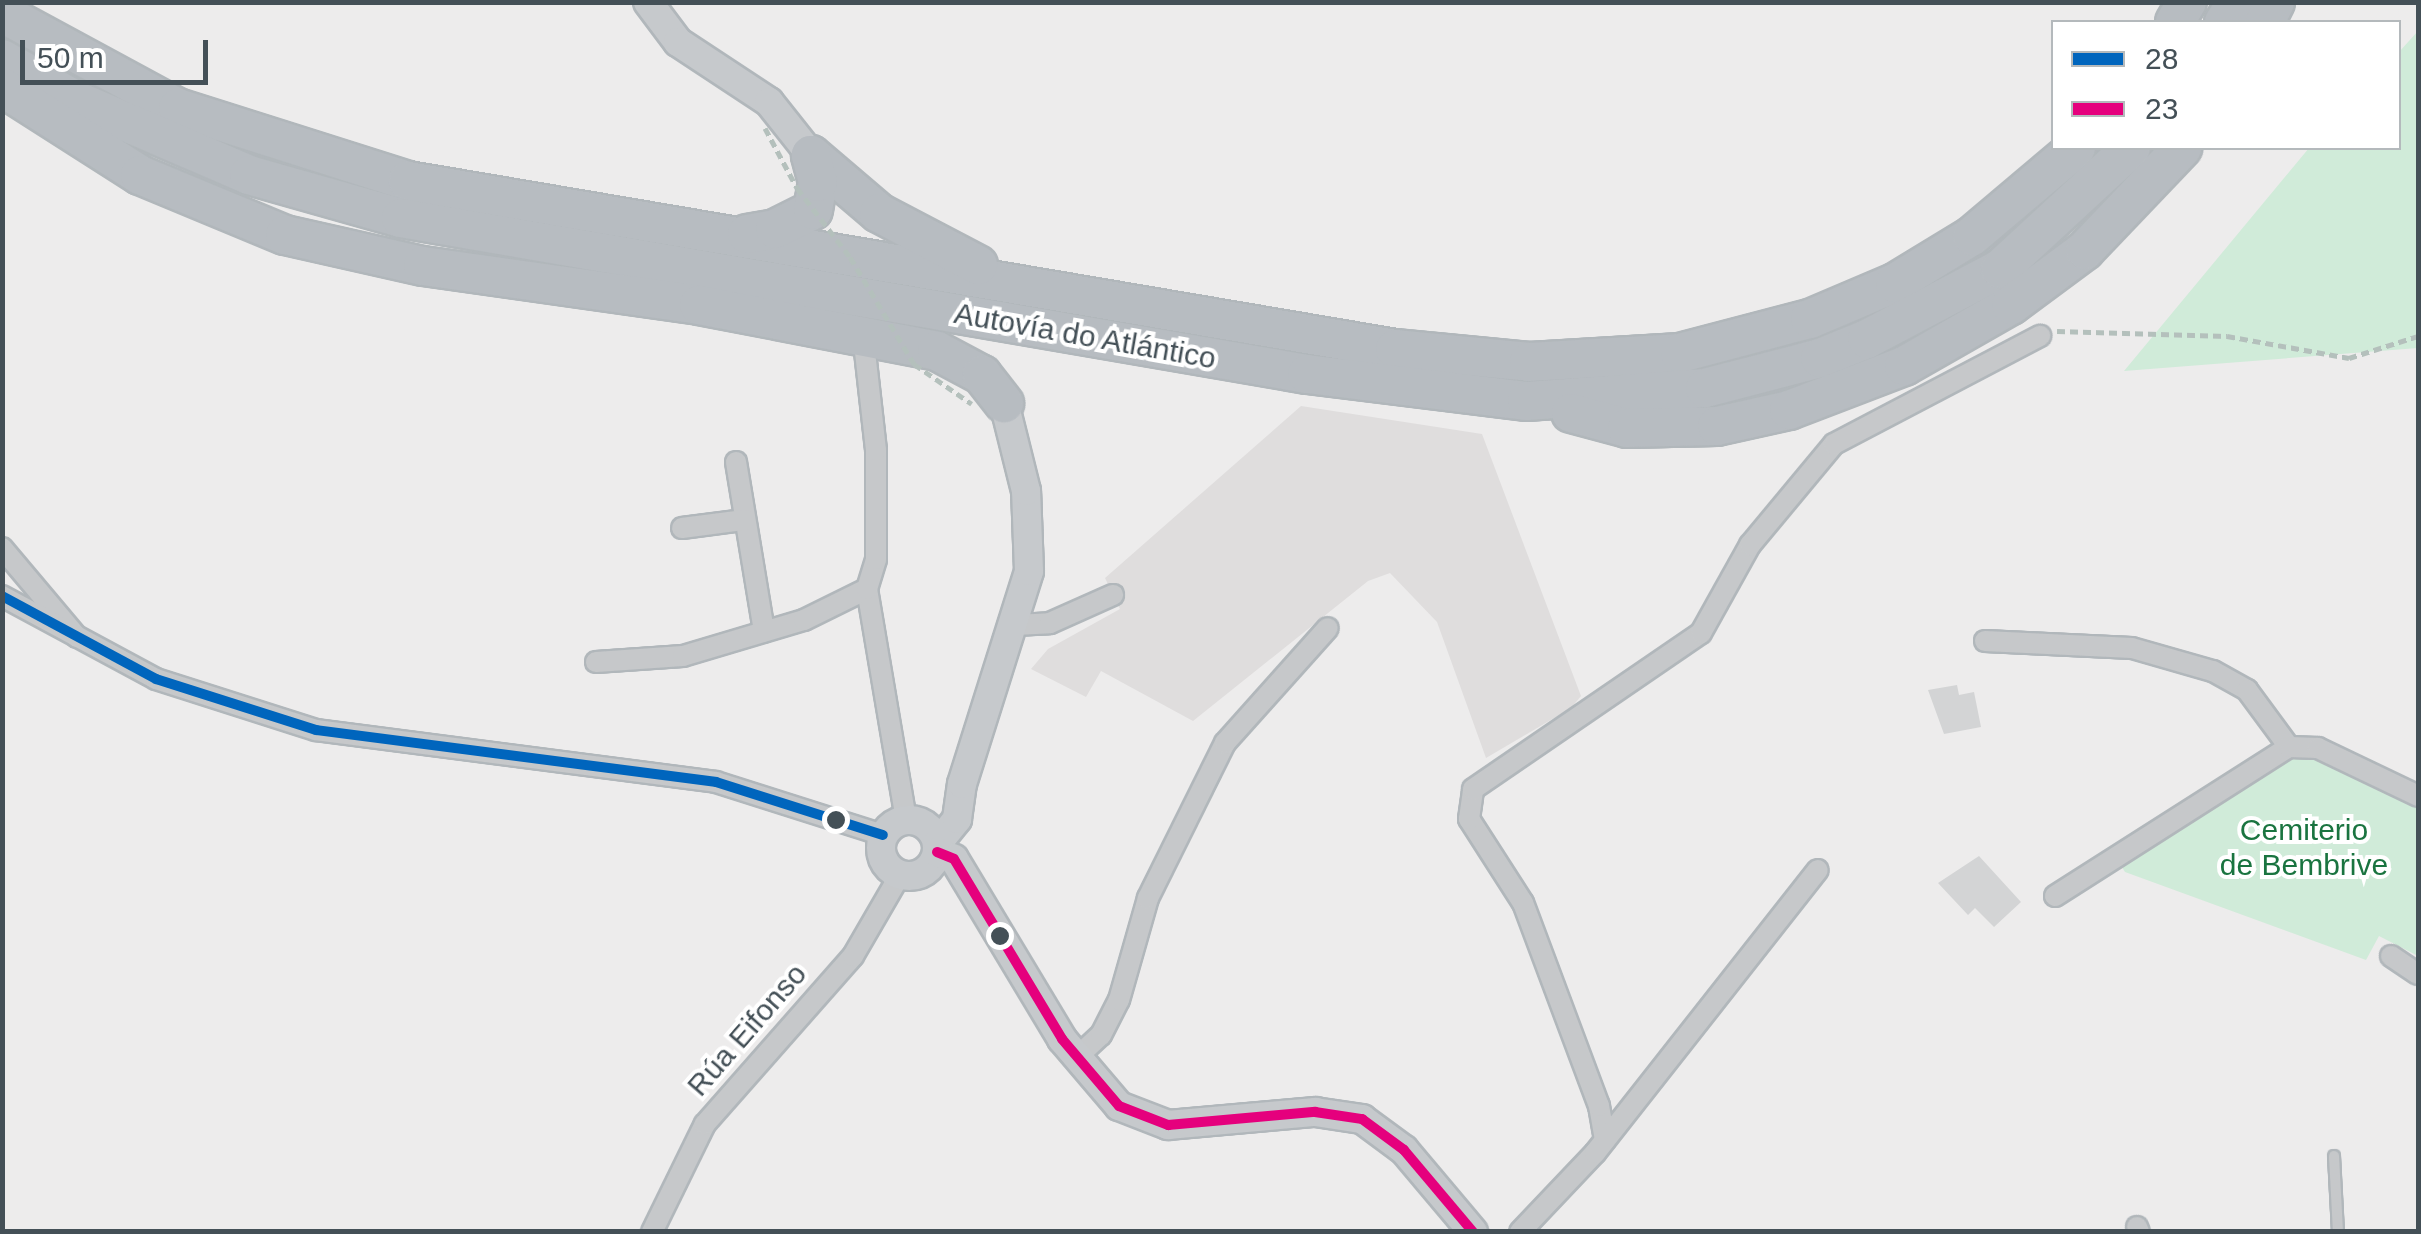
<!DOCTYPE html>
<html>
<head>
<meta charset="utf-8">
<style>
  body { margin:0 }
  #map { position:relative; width:2421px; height:1234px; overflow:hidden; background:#edecec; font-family:Helvetica,sans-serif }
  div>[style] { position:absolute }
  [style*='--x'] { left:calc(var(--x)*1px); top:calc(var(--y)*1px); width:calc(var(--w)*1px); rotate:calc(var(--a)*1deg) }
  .education>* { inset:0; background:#dfdddd }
  .green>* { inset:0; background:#d0ebd9 }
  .building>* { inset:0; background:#d3d4d5 }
  .path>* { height:5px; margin-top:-2.5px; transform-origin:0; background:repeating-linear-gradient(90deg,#b4c0bc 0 8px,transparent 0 13px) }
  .roads { filter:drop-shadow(2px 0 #b1b7bb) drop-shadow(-2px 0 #b1b7bb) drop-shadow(0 2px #b1b7bb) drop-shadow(0 -2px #b1b7bb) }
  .lane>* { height:10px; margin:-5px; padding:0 5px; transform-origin:5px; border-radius:5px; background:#c6c8ca }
  .street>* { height:20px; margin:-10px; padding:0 10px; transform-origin:10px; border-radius:10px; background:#c6c8ca }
  .secondary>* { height:28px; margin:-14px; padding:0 14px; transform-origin:14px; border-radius:14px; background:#c6c9cc }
  .secondary>.ring { margin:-14px; padding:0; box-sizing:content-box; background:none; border:28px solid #c6c9cc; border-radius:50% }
  .highway>* { height:38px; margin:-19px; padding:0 19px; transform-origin:19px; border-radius:19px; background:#b7bcc1 }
  .path-bridge>* { height:5px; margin-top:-2.5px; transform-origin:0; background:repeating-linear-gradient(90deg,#b4c0bc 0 8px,transparent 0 13px) }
  .bus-1>* { height:10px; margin:-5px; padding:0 5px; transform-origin:5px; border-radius:5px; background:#0065bd }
  .bus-2>* { height:10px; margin:-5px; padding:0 5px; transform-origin:5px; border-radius:5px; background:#e5007d }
  .dots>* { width:28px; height:28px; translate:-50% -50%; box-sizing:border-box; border:5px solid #fff; border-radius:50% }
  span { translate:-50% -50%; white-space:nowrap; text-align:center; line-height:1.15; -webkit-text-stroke:8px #fff; paint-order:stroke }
  .street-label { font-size:30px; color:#445057 }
  .park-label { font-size:30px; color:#1a7440 }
  .frame { position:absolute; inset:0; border:5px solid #445057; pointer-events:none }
  .legend { position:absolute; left:2051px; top:20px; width:350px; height:130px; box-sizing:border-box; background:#fff; border:2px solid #b4b9bc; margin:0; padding:12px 18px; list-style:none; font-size:30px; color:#445057 }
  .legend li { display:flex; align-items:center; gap:20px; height:50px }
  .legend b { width:50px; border:2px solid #b4b9bc }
  .scale { position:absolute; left:20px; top:40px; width:188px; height:45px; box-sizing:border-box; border:5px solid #445057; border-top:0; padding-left:12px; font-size:30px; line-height:35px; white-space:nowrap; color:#445057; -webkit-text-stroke:8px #fff; paint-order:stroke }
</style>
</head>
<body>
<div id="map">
  <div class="education">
    <div style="clip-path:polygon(1301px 406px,1482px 434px,1581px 696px,1571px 708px,1486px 758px,1437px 622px,1390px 573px,1368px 581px,1193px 721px,1101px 671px,1086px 697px,1031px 669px,1048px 649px,1120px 609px,1105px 578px)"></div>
  </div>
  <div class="green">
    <div style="clip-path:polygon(2418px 31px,2418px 348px,2124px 371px,2309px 148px,2398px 148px,2399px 52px)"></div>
    <div style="clip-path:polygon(2317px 758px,2418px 807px,2418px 956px,2379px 936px,2366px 960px,2125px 872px,2120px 864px,2285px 759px)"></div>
  </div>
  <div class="building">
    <div style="clip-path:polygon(1957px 685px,1959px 695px,1974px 692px,1981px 727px,1944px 734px,1928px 690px)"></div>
    <div style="clip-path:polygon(1979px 856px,2021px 902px,1994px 927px,1975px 908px,1968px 915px,1938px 883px)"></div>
  </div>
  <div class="path">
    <div style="--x:2057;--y:331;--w:170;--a:1.7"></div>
    <div style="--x:2227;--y:336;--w:124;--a:10.2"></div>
    <div style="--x:2349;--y:358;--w:72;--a:-17.7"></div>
  </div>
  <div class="roads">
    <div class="lane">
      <div style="--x:2334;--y:1156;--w:76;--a:87"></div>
    </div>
    <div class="street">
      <div style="--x:736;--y:462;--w:172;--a:80.6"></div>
      <div style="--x:682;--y:528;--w:63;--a:-7.4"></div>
      <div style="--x:2;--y:548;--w:116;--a:49.9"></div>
      <div style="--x:867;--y:589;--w:233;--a:80.4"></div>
      <div style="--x:2;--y:596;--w:175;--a:28.3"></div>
      <div style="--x:156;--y:679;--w:168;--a:17.7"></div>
      <div style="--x:316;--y:730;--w:403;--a:7.4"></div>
      <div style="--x:716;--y:782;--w:175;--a:17.6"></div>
      <div style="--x:1015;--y:625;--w:35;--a:-3"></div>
      <div style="--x:1050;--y:623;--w:69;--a:-24"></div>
      <div style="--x:1985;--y:641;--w:147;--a:2.7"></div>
      <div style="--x:2132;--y:648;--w:84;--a:15.9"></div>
      <div style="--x:2213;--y:671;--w:39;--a:29"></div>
      <div style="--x:2247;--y:690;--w:71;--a:53.6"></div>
      <div style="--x:596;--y:662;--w:87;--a:-3.9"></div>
      <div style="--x:683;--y:656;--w:126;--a:-16.6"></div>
      <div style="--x:804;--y:620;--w:70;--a:-26.2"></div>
      <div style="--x:867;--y:589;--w:31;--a:-73"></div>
      <div style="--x:876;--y:559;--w:109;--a:-90"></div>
      <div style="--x:876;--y:450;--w:117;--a:-96.4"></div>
      <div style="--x:2055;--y:896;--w:277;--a:-32.5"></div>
      <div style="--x:2289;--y:747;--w:29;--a:2"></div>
      <div style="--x:2318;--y:748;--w:111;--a:25.6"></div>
      <div style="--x:2391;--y:956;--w:32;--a:34"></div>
      <div style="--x:1076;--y:1058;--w:34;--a:-43"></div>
      <div style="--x:1101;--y:1035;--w:39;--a:-63"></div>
      <div style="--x:1119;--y:1000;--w:106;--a:-74.1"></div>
      <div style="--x:1148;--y:898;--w:173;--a:-63.6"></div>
      <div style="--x:1225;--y:743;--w:154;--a:-48.2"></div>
      <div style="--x:1605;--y:1140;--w:35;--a:-100"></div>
      <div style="--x:1599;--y:1106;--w:217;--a:-110.5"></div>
      <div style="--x:1523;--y:903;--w:100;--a:-122.7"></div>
      <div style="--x:1469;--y:819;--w:30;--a:-82"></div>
      <div style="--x:1473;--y:789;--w:276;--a:-34.4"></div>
      <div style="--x:1701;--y:633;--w:101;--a:-60.9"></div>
      <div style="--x:1750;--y:545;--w:131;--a:-50.3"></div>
      <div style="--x:1834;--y:444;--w:233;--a:-27.7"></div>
      <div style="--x:2137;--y:1227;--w:5;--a:68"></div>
      <div style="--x:652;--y:1232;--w:120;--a:-63.9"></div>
      <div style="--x:705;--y:1124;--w:224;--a:-48.6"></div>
      <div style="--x:853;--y:956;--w:94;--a:-59.9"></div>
      <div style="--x:1520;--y:1232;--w:109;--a:-46.5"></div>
      <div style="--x:1595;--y:1153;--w:360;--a:-51.8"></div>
    </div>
    <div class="secondary">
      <div style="--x:648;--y:2;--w:50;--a:53.1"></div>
      <div style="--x:678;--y:42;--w:109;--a:33.4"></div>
      <div style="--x:769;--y:102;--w:68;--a:51.6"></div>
      <div class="ring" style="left:881px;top:820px;width:28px;height:28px"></div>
      <div style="--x:937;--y:844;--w:32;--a:-51"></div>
      <div style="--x:957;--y:819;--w:35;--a:-82"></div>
      <div style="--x:962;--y:784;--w:223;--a:-72.5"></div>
      <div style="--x:1029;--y:571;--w:80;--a:-92.1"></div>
      <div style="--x:1026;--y:491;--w:91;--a:-104"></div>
      <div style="--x:937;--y:852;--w:18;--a:22"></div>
      <div style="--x:954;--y:859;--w:210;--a:59"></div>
      <div style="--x:1062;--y:1039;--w:88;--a:49.6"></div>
      <div style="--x:1119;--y:1106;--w:53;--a:21.2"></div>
      <div style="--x:1168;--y:1125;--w:148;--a:-5.1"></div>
      <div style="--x:1315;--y:1112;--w:48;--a:8.5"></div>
      <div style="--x:1362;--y:1119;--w:52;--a:36.4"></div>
      <div style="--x:1404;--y:1150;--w:107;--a:49.9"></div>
    </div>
    <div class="highway">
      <div style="--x:2;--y:13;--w:200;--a:28.4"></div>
      <div style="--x:178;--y:108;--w:241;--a:17.6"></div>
      <div style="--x:408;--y:181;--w:1001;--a:9.66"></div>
      <div style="--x:1395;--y:349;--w:135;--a:5.5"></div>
      <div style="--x:1529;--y:362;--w:151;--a:-3.4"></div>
      <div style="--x:1680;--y:353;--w:134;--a:-14.7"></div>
      <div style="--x:1810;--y:319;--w:92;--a:-23"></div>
      <div style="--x:1895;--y:283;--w:90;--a:-31.4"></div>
      <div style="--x:1972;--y:236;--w:136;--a:-40.2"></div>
      <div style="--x:2175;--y:22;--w:23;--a:-59"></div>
      <div style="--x:2224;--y:22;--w:24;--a:-57"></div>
      <div style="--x:2265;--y:22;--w:22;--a:-63"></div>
      <div style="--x:2;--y:59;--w:84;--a:29.3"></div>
      <div style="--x:75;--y:100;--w:189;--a:23.3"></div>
      <div style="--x:249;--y:175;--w:158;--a:15.8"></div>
      <div style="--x:401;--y:218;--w:919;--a:9.77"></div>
      <div style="--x:1307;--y:374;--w:222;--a:7"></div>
      <div style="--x:1527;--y:401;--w:178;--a:-4.2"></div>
      <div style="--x:1705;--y:388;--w:119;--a:-14.6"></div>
      <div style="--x:1820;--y:358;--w:51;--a:-22"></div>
      <div style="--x:1867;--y:339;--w:150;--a:-27.8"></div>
      <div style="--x:2000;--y:269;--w:178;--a:-42.7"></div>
      <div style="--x:2;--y:87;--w:164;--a:32.5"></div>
      <div style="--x:140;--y:175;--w:157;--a:22.5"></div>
      <div style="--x:285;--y:235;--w:141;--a:12.7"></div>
      <div style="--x:423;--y:266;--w:279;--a:8"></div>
      <div style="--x:699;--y:305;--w:242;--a:10.9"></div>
      <div style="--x:937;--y:351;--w:51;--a:28.1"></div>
      <div style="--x:982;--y:375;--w:36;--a:52"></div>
      <div style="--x:811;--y:155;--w:89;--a:40.5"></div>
      <div style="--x:879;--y:213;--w:112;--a:27.7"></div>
      <div style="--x:747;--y:234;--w:28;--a:-10"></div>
      <div style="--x:775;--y:229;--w:42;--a:-26.6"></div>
      <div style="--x:813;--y:210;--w:28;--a:-80"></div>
      <div style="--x:818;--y:182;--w:28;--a:-105"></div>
      <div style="--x:1571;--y:413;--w:58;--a:15"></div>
      <div style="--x:1627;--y:428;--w:90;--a:-1.3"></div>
      <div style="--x:1717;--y:426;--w:74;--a:-12.5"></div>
      <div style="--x:1789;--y:410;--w:123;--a:-20.9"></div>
      <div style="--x:1904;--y:366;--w:123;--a:-29.7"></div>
      <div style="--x:2011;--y:305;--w:92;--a:-36.6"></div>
      <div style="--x:2085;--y:250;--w:141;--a:-46.4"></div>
    </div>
  </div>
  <div class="path-bridge">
    <div style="--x:765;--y:128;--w:68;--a:61.9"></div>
    <div style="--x:797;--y:188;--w:87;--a:52.5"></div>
    <div style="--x:850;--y:257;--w:125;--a:59.1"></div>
    <div style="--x:914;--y:364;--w:70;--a:34.6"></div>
  </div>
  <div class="bus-1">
    <div style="--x:2;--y:596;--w:175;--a:28.3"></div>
    <div style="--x:156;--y:679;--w:168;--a:17.7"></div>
    <div style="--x:316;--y:730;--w:403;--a:7.4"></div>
    <div style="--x:716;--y:782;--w:175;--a:17.6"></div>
  </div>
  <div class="bus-2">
    <div style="--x:937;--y:852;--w:18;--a:22"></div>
    <div style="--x:954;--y:859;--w:210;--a:59"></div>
    <div style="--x:1062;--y:1039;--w:88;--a:49.6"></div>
    <div style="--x:1119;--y:1106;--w:53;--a:21.2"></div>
    <div style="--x:1168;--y:1125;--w:148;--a:-5.1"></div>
    <div style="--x:1315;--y:1112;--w:48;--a:8.5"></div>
    <div style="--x:1362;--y:1119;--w:52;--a:36.4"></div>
    <div style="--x:1404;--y:1150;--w:107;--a:49.9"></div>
  </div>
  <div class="dots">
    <div style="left:836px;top:820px;background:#445057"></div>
    <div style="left:1000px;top:936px;background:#445057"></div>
  </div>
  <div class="street-label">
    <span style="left:1085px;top:336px;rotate:10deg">Autovía do Atlántico</span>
    <span style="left:747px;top:1030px;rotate:-49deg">Rúa Eifonso</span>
  </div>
  <div class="park-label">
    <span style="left:2304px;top:847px">Cemiterio<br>de Bembrive</span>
  </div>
  <div class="frame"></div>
  <ul class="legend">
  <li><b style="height:12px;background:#0065bd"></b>28</li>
  <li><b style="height:12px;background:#e5007d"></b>23</li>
  </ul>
  <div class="scale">50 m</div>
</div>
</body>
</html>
